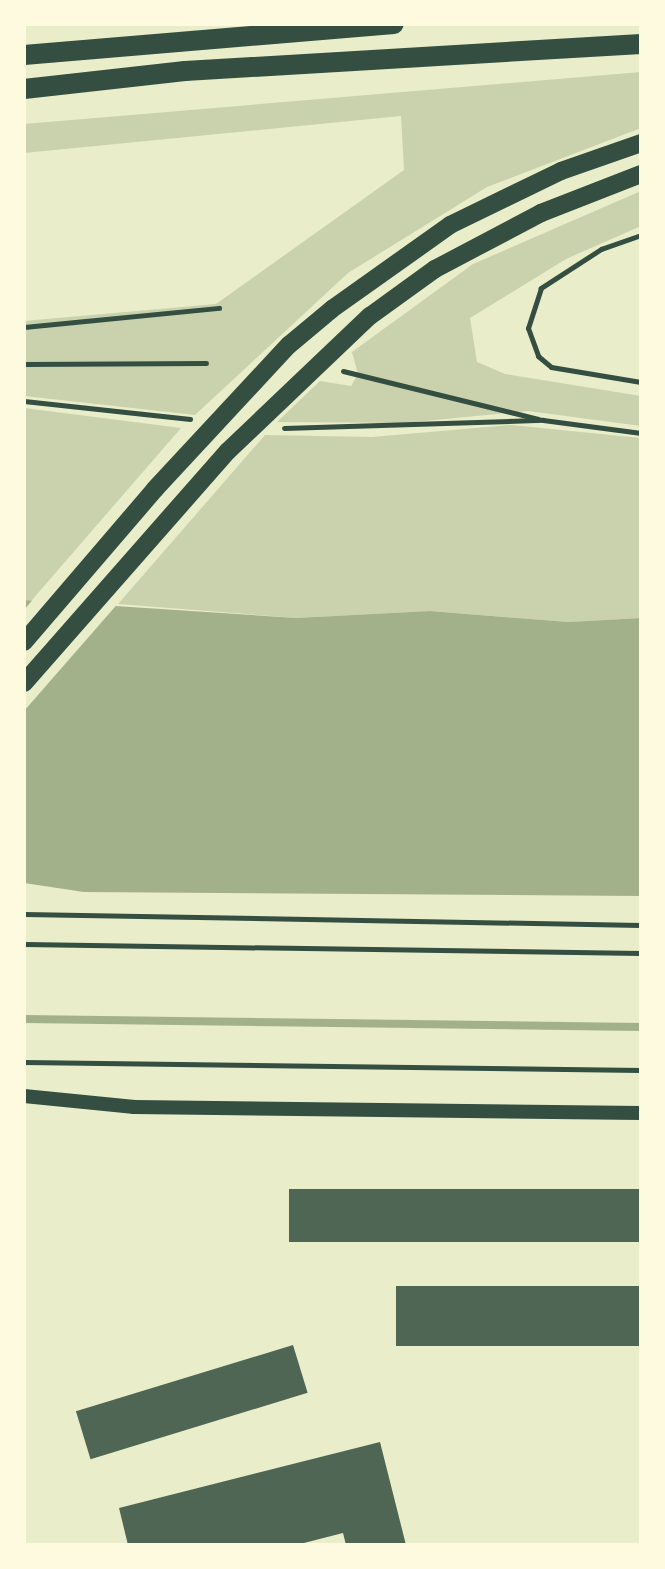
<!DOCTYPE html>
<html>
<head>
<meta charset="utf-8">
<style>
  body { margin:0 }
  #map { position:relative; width:665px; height:1569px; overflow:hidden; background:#e9edc9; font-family:Merriweather,serif }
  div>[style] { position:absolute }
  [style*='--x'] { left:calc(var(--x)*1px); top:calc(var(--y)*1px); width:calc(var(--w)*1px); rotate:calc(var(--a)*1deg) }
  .green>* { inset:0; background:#cad2ad }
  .water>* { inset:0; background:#a3b18a }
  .pier>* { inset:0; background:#e9edc9 }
  .stream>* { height:8px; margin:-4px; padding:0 4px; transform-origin:4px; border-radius:4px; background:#a3b18a }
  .building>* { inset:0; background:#4f6655; transform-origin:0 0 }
  .path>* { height:5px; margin:-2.5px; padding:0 2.5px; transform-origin:2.5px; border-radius:2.5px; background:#344e41 }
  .service>* { height:5px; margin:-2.5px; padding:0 2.5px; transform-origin:2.5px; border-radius:2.5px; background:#344e41 }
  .tertiary>* { height:14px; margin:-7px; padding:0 7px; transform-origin:7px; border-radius:7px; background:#344e41 }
  .trunk>* { height:18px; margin:-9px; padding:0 9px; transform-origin:9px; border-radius:9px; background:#344e41 }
  .motorway>* { height:20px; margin:-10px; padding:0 10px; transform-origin:10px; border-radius:10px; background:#344e41 }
  span { translate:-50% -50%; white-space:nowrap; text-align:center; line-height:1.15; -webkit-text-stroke:8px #fefae0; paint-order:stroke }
  .frame { position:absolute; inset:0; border:26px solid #fefae0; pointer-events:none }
</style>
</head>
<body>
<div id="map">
  <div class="green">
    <div style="clip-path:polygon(641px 72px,641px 128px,487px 187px,348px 273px,195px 415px,24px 396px,24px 321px,216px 304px,404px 170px,401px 116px,24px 153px,24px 124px)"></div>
    <div style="clip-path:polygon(641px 191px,641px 226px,566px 259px,470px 318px,477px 362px,505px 374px,641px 396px,641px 426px,528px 411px,404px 423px,277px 422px,320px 381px,351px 386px,358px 374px,352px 352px,473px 264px)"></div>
    <div style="clip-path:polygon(24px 408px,181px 428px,32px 600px,24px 600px)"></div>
    <div style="clip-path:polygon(511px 425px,641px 438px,641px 618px,568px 622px,430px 611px,296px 618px,118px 604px,265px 435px,372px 437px)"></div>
  </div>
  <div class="water">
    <div style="clip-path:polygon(24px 600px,296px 618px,430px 611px,568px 622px,641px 618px,641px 896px,84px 892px,24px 883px)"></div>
  </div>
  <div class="pier">
    <div style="clip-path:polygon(36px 596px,121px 600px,24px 711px,24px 610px)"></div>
  </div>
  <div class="stream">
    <div style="--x:24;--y:1019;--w:617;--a:0.74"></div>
  </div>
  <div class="building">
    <div style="left:641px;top:1189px;width:53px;height:352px;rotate:90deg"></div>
    <div style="left:641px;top:1286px;width:60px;height:245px;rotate:90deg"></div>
    <div style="left:293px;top:1345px;width:50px;height:227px;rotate:73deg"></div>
    <div style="clip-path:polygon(380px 1442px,406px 1545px,346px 1545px,343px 1533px,296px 1545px,128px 1545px,119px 1508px)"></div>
  </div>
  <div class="path">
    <div style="--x:24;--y:327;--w:196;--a:-5.6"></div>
    <div style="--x:24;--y:364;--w:182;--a:-0.3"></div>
    <div style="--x:343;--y:371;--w:201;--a:13.8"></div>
    <div style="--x:24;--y:401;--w:167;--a:6.2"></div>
    <div style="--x:284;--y:428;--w:259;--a:-1.8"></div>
    <div style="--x:543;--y:420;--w:99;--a:7.6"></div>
    <div style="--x:24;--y:914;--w:617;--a:1.02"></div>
    <div style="--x:24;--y:944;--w:617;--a:0.84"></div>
    <div style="--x:24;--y:1062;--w:617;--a:0.74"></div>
  </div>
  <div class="service">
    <div style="--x:641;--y:235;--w:42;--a:160.7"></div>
    <div style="--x:601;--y:249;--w:72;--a:147"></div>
    <div style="--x:541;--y:288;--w:42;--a:108"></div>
    <div style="--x:528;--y:328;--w:30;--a:70"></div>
    <div style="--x:538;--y:356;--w:17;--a:40"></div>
    <div style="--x:551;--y:367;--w:91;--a:9.5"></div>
  </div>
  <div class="tertiary">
    <div style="--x:24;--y:1096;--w:111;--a:5.7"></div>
    <div style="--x:134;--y:1107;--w:507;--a:0.68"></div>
  </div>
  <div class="trunk">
    <div style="--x:24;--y:642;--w:201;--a:-49.4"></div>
    <div style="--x:155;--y:489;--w:197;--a:-47.1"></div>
    <div style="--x:289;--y:345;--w:56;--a:-39.9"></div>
    <div style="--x:332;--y:309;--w:145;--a:-35.4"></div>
    <div style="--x:450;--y:225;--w:123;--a:-25.9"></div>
    <div style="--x:561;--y:171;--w:85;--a:-19.3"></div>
    <div style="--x:24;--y:683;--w:309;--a:-48.7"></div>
    <div style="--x:228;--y:451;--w:196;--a:-43.6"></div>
    <div style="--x:370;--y:316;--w:80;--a:-35.9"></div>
    <div style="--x:435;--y:269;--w:120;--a:-27.8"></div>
    <div style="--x:541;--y:213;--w:107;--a:-21.3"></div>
  </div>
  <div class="motorway">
    <div style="--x:24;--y:55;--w:371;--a:-4.8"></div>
    <div style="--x:24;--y:89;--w:162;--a:-6.4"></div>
    <div style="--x:185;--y:71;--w:457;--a:-3.4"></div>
  </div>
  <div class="frame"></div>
</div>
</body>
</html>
